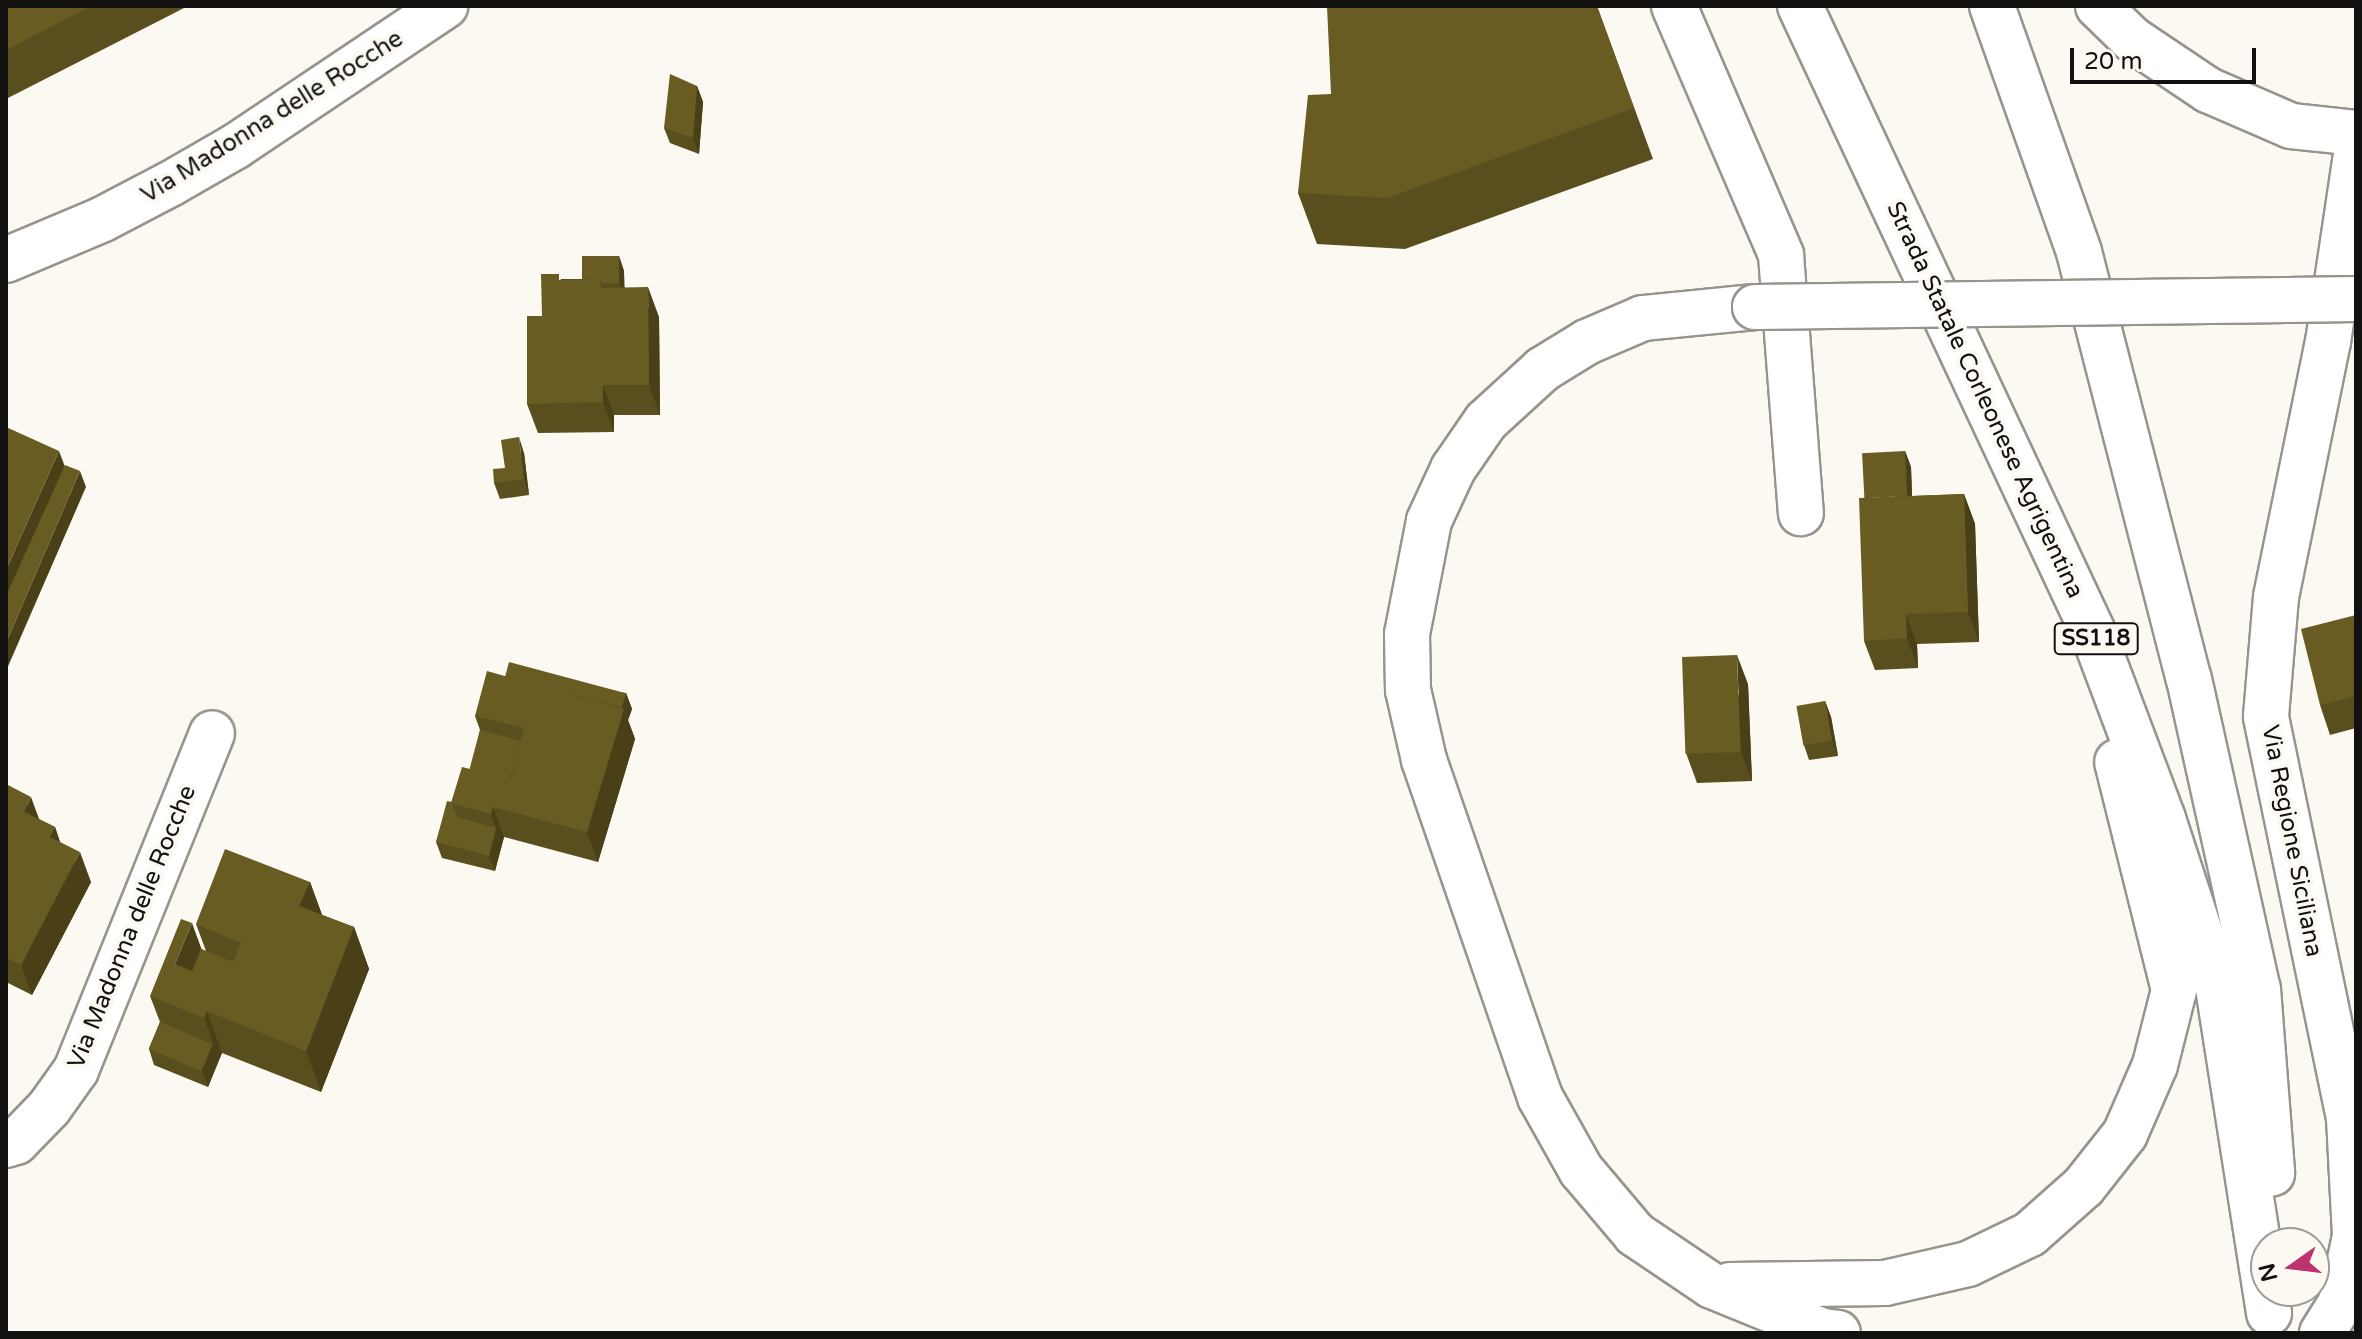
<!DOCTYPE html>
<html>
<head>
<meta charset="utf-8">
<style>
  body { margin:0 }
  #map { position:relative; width:2362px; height:1339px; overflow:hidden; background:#fbf9f1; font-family:"Varela Round",sans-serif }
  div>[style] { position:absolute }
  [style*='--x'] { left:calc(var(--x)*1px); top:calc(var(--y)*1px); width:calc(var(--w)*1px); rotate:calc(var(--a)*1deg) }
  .roads { filter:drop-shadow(2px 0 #96948d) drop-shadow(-2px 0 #96948d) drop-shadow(0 2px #96948d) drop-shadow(0 -2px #96948d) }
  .minor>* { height:44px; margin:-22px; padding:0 22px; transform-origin:22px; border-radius:22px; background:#fff }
  .primary>* { height:44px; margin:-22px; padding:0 22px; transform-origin:22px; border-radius:22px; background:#fff }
  .bridges { filter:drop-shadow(2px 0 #96948d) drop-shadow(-2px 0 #96948d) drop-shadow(0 2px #96948d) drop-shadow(0 -2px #96948d) }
  .primary-bridge>* { height:44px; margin:-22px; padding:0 22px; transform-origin:22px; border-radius:22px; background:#fff }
  .wall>* { inset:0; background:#594f1e }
  .shaded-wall>* { inset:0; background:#494018 }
  .building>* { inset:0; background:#685c23; transform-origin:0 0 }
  span { translate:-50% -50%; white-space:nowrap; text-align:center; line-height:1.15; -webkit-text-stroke:8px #fbf9f1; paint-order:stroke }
  .shield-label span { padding:2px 6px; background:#fbf9f1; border:2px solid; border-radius:6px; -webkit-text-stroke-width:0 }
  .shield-label { font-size:22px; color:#12110f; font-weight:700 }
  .street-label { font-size:24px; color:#12110f }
  .frame { position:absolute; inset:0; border:8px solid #12110f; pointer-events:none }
  .north { position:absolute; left:2250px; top:1227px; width:80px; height:80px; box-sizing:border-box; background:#fbf9f1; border:2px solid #9e9c97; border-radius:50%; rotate:256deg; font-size:22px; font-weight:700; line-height:32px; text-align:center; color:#12110f }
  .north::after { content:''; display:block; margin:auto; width:28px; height:36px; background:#bd336e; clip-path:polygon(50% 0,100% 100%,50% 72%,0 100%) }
  .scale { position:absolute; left:2070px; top:48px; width:186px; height:36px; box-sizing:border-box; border:4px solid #12110f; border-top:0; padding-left:10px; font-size:24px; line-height:28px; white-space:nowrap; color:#12110f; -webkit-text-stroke:6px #fbf9f1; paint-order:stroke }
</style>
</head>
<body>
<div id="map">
  <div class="roads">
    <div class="minor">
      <div style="--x:1674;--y:6;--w:271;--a:66.7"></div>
      <div style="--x:1781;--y:255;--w:259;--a:85.6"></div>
      <div style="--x:6;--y:260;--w:105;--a:-22.9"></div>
      <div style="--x:103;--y:219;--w:76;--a:-27.6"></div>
      <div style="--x:170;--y:184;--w:76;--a:-29.9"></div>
      <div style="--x:236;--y:146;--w:252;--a:-33.8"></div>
      <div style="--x:6;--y:1145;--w:10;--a:-17"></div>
      <div style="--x:16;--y:1142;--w:47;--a:-45.9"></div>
      <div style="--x:49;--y:1108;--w:47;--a:-54.6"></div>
      <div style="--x:76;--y:1070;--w:363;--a:-68"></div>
      <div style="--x:2322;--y:1333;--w:36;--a:-58"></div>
      <div style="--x:2341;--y:1302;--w:67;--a:-78"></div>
      <div style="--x:2355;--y:1236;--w:118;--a:-92.9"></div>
      <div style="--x:2349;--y:1118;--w:410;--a:-101.7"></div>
      <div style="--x:2266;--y:716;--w:119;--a:-85.2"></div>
      <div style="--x:2276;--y:597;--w:260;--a:-78.5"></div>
      <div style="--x:2328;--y:342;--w:190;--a:-81.5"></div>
    </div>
    <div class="primary">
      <div style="--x:1800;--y:6;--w:689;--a:64.92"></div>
      <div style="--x:2092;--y:630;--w:202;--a:69.4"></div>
      <div style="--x:2163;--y:819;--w:177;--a:71.9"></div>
      <div style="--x:2218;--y:987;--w:330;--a:81.1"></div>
      <div style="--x:1992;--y:6;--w:261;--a:70.5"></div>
      <div style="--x:2079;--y:252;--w:441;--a:75.6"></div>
      <div style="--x:2189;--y:679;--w:318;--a:77.5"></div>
      <div style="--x:2258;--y:989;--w:185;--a:85.6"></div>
      <div style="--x:2098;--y:6;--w:47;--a:44.1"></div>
      <div style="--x:2132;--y:39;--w:92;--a:33.9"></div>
      <div style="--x:2208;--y:90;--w:90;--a:23.4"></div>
      <div style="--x:2291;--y:126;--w:65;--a:6.1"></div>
      <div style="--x:1755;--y:307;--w:113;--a:174.4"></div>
      <div style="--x:1643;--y:318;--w:61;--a:156.8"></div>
      <div style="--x:1587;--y:342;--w:52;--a:148.5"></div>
      <div style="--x:1543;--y:369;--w:77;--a:137.6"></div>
      <div style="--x:1486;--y:421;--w:58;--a:124.5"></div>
      <div style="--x:1453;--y:469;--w:57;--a:114.8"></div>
      <div style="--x:1429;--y:521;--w:115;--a:101"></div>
      <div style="--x:1407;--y:634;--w:56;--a:89"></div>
      <div style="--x:1408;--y:690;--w:72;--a:77.1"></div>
      <div style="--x:1424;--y:760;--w:356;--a:71"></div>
      <div style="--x:1540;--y:1097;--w:84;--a:60.7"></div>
      <div style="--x:1581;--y:1170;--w:84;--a:49.8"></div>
      <div style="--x:1635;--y:1234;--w:93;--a:34"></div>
      <div style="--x:1712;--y:1286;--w:119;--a:22.2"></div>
      <div style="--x:1822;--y:1331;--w:16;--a:7"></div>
      <div style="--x:1730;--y:1285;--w:155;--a:-0.7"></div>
      <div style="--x:1885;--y:1283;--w:85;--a:-12.9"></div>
      <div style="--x:1968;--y:1264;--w:69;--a:-25.8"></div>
      <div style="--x:2030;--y:1234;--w:72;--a:-41.6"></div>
      <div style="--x:2084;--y:1186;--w:66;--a:-51.7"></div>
      <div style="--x:2125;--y:1134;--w:75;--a:-66.5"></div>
      <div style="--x:2155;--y:1065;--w:77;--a:-75.8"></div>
      <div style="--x:2174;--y:990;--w:235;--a:-104"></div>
    </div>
  </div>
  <div class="bridges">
    <div class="primary-bridge">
      <div style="--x:1755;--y:307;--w:601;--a:-0.76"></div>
    </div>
  </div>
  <div class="wall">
    <div style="clip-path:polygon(6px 6px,188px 6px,6px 99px)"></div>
    <div style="clip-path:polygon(1597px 6px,1653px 159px,1405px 249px,1317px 244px,1298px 193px,1331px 94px)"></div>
    <div style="clip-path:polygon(697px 86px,703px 102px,699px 154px,670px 143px,664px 128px)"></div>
    <div style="clip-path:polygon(619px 256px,624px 271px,624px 287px,659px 317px,660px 415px,614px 415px,614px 432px,538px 433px,527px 404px,542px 316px,561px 279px,582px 279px)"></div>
    <div style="clip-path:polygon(1905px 451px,1911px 467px,1912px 496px,1964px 494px,1975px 524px,1979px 642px,1917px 644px,1918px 668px,1875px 670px,1864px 641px)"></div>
    <div style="clip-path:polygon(524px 453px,529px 495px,500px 499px,494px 483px,505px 468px)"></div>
    <div style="clip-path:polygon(2356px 615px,2356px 728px,2330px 735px,2320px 705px)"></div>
    <div style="clip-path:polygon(505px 676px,626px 693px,632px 709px,628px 720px,635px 739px,598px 862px,504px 837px,495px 871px,442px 858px,436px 842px,452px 802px,471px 769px,480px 730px,475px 716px)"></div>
    <div style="clip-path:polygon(1748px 684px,1752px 781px,1697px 783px,1686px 753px)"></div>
    <div style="clip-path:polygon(1825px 701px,1831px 717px,1838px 756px,1809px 760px,1804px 745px)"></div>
    <div style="clip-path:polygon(6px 784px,39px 819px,55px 827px,60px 842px,91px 882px,32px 995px,6px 982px)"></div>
    <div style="clip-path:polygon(310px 882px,322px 915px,354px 927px,369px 969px,321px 1092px,222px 1053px,208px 1087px,154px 1065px,149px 1049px,160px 1022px,150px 996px,201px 949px,206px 951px,196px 924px)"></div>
  </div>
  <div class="shaded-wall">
    <div style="clip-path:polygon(697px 86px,703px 102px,699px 154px,693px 138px)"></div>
    <div style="clip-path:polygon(619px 256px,624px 271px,625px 298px,619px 283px)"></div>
    <div style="clip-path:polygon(648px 287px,659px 317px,660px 415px,649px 385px)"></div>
    <div style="clip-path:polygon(603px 385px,614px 415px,614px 432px,603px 402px)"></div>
    <div style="clip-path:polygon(519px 437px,524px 453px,529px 495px,524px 479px)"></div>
    <div style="clip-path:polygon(59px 451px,70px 480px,6px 624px,6px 570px)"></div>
    <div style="clip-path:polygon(1905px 451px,1911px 467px,1913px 526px,1907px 511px)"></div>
    <div style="clip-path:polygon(80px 471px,86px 487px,6px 671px,6px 643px)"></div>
    <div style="clip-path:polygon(1964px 494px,1975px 524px,1979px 642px,1968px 612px)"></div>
    <div style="clip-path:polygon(1906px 614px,1917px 644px,1918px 668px,1907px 638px)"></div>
    <div style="clip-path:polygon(1737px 655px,1748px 684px,1752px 781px,1741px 752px)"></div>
    <div style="clip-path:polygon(626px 693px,632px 709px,628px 720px,635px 739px,598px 862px,587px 832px)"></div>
    <div style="clip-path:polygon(1825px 701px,1831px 717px,1838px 756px,1832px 740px)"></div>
    <div style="clip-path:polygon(31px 797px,42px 827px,24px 812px)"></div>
    <div style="clip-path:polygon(493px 807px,504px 837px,495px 871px,489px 856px,496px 828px,491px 814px)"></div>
    <div style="clip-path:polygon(55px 827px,65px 857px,50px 837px)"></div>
    <div style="clip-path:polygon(80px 852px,91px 882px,32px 995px,21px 965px)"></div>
    <div style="clip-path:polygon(310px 882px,325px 923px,299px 906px)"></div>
    <div style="clip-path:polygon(192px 923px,207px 964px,185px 990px,175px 964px)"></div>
    <div style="clip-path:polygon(354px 927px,369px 969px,321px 1092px,306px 1051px)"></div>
    <div style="clip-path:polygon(207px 1011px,222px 1053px,219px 1060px,204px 1018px)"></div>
    <div style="clip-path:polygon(213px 1044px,219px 1060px,208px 1087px,202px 1071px)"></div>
  </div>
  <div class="building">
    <div style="clip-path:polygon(6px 6px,92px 6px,6px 50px)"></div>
    <div style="clip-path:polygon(1327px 6px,1597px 6px,1634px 108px,1387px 198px,1298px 193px,1308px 95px,1331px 94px)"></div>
    <div style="clip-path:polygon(670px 74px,697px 86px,693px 138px,664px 128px)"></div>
    <div style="clip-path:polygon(582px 256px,619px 256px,619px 283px,602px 283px,600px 279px,582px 279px)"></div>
    <div style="clip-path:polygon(541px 274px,559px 274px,559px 280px,600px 279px,601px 288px,648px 287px,649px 385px,603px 385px,603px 402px,527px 404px,527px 316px,542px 316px)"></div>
    <div style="clip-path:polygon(6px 427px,59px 451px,6px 570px)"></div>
    <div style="clip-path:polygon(519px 437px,524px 479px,494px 483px,493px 469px,505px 468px,501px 440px)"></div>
    <div style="left:1905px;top:451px;width:45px;height:43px;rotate:87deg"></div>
    <div style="clip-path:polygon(65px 465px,80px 471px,6px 643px,6px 596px)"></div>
    <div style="clip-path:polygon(1964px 494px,1968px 612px,1906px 614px,1907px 638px,1864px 641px,1859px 498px)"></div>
    <div style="clip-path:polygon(2356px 615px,2356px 696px,2320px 705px,2301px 629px)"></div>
    <div style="left:1737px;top:655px;width:97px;height:55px;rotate:88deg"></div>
    <div style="left:509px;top:662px;width:121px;height:15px;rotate:15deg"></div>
    <div style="clip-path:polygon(487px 671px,624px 709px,587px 832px,493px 807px,491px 814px,451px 803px,462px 767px,511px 779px,524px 728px,475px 716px)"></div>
    <div style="left:1825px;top:701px;width:40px;height:29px;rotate:80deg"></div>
    <div style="left:480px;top:730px;width:42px;height:40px;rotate:15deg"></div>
    <div style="clip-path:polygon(6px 784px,31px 797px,24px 812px,55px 827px,50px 837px,80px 852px,21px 965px,6px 958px)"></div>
    <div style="clip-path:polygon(447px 801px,452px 802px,457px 817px,496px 828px,489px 856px,436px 842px)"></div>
    <div style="clip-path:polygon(225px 849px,310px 882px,299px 906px,354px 927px,306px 1051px,207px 1011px,204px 1018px,150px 996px,181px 919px,192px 923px,175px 964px,224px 984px,241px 943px,196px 924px)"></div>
    <div style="left:201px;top:949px;width:35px;height:24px;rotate:22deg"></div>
    <div style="left:160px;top:1022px;width:57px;height:29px;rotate:23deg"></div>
  </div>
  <div class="shield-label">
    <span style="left:2096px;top:639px">SS118</span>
  </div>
  <div class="street-label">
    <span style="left:272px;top:117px;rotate:-32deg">Via Madonna delle Rocche</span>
    <span style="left:1985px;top:400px;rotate:65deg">Strada Statale Corleonese Agrigentina</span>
    <span style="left:2292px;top:841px;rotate:79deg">Via Regione Siciliana</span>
    <span style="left:132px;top:927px;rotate:-68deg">Via Madonna delle Rocche</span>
  </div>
  <div class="frame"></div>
  <div class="north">N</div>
  <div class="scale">20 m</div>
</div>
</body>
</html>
